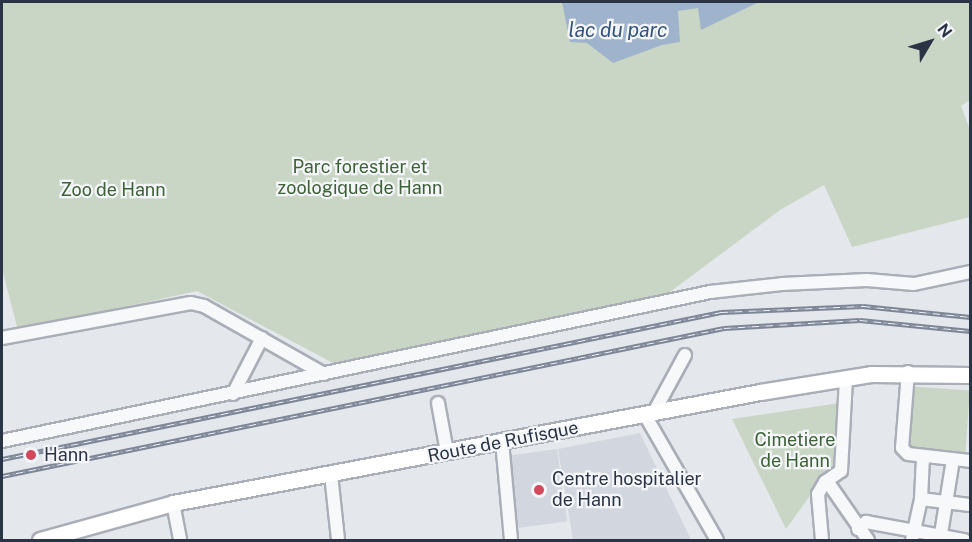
<!DOCTYPE html>
<html>
<head>
<meta charset="utf-8">
<style>
  body { margin:0 }
  #map { position:relative; width:972px; height:542px; overflow:hidden; background:#e4e7ec; font-family:"Public Sans",sans-serif }
  div>[style] { position:absolute }
  [style*='--x'] { left:calc(var(--x)*1px); top:calc(var(--y)*1px); width:calc(var(--w)*1px); rotate:calc(var(--a)*1deg) }
  .built>* { inset:0; background:#d2d6de; transform-origin:0 0 }
  .green>* { inset:0; background:#c9d6c5; transform-origin:0 0 }
  .water>* { inset:0; background:#9fb4cc }
  .roads { filter:drop-shadow(2px 0 #a9aeb7) drop-shadow(-2px 0 #a9aeb7) drop-shadow(0 2px #a9aeb7) drop-shadow(0 -2px #a9aeb7) }
  .minor>* { height:12px; margin:-6px; padding:0 6px; transform-origin:6px; border-radius:6px; background:#f7f8fa }
  .major>* { height:15px; margin:-7.5px; padding:0 7.5px; transform-origin:7.5px; border-radius:7.5px; background:#fff }
  .rail>* { height:4.5px; margin-top:-2.25px; transform-origin:0; background:repeating-linear-gradient(90deg,#f4f6f9 0 7px,#7d8696 0 14px); box-sizing:border-box; border-block:2px solid #7d8696 }
  .dots>* { width:16px; height:16px; translate:-50% -50%; box-sizing:border-box; border:3px solid #f4f6f9; border-radius:50% }
  span { translate:-50% -50%; white-space:nowrap; text-align:center; line-height:1.15; -webkit-text-stroke:4.5px #f4f6f9; paint-order:stroke }
  .park-label { font-size:18px; color:#3f6138 }
  .street-label { font-size:18px; color:#2b3445 }
  .poi-label { font-size:18px; color:#2b3445 }
  .left { translate:0 -50%; text-align:left }
  .water-label { font-size:20px; color:#34527a; font-style:italic }
  .frame { position:absolute; inset:0; border:3px solid #2b3445; pointer-events:none }
  .north { position:absolute; left:900px; top:12px; width:60px; height:60px; -webkit-text-stroke:4px #f4f6f9; paint-order:stroke; rotate:52deg; font-size:16px; font-weight:700; line-height:24px; text-align:center; color:#2b3445 }
  .north::after { content:''; display:block; margin:auto; width:21px; height:27px; background:#2b3445; clip-path:polygon(50% 0,100% 100%,50% 72%,0 100%) }
</style>
</head>
<body>
<div id="map">
  <div class="built">
    <div style="clip-path:polygon(640px 433px,691px 540px,573px 540px,558px 449px)"></div>
    <div style="left:557px;top:449px;width:73px;height:49px;rotate:82deg"></div>
  </div>
  <div class="green">
    <div style="clip-path:polygon(2px 2px,970px 2px,970px 100px,961px 106px,970px 130px,970px 217px,852px 247px,824px 185px,780px 210px,666px 295px,335px 364px,197px 291px,18px 330px,2px 269px)"></div>
    <div style="left:905px;top:386px;width:65px;height:66px;rotate:4deg"></div>
    <div style="clip-path:polygon(840px 403px,841px 469px,817px 486px,786px 529px,732px 419px)"></div>
  </div>
  <div class="water">
    <div style="clip-path:polygon(562px 2px,759px 2px,701px 30px,698px 8px,678px 11px,680px 42px,662px 45px,613px 63px,587px 43px,570px 42px)"></div>
  </div>
  <div class="roads">
    <div class="minor">
      <div style="--x:2;--y:338;--w:192;--a:-10.5"></div>
      <div style="--x:191;--y:303;--w:13;--a:13"></div>
      <div style="--x:204;--y:306;--w:138;--a:29.5"></div>
      <div style="--x:908;--y:372;--w:76;--a:94.5"></div>
      <div style="--x:902;--y:448;--w:8;--a:45"></div>
      <div style="--x:908;--y:454;--w:62;--a:6.4"></div>
      <div style="--x:233;--y:394;--w:63;--a:-62.6"></div>
      <div style="--x:438;--y:403;--w:50;--a:79.6"></div>
      <div style="--x:653;--y:414;--w:67;--a:-61.5"></div>
      <div style="--x:645;--y:415;--w:144;--a:60.1"></div>
      <div style="--x:2;--y:441;--w:724;--a:-11.88"></div>
      <div style="--x:710;--y:292;--w:72;--a:-6.3"></div>
      <div style="--x:782;--y:284;--w:85;--a:-2.7"></div>
      <div style="--x:867;--y:280;--w:47;--a:4.9"></div>
      <div style="--x:914;--y:284;--w:57;--a:-12.1"></div>
      <div style="--x:502;--y:441;--w:99;--a:84.8"></div>
      <div style="--x:331;--y:474;--w:66;--a:83.9"></div>
      <div style="--x:827;--y:481;--w:72;--a:55.2"></div>
      <div style="--x:921;--y:499;--w:49;--a:7"></div>
      <div style="--x:173;--y:503;--w:38;--a:79"></div>
      <div style="--x:858;--y:529;--w:11;--a:-41"></div>
      <div style="--x:866;--y:522;--w:100;--a:10.4"></div>
      <div style="--x:822;--y:540;--w:46;--a:-95"></div>
      <div style="--x:818;--y:494;--w:14;--a:-60"></div>
      <div style="--x:825;--y:482;--w:19;--a:-35"></div>
      <div style="--x:841;--y:471;--w:93;--a:-86.9"></div>
      <div style="--x:912;--y:540;--w:42;--a:-77.6"></div>
      <div style="--x:921;--y:499;--w:43;--a:-87.3"></div>
      <div style="--x:940;--y:540;--w:81;--a:-80.8"></div>
    </div>
    <div class="major">
      <div style="--x:40;--y:540;--w:138;--a:-15.5"></div>
      <div style="--x:173;--y:503;--w:597;--a:-10.71"></div>
      <div style="--x:760;--y:392;--w:112;--a:-9.2"></div>
      <div style="--x:871;--y:374;--w:99;--a:0.6"></div>
    </div>
  </div>
  <div class="rail">
    <div style="--x:2;--y:459;--w:734;--a:-11.55"></div>
    <div style="--x:721;--y:312;--w:142;--a:-2.4"></div>
    <div style="--x:863;--y:306;--w:108;--a:5.9"></div>
    <div style="--x:2;--y:476;--w:737;--a:-11.58"></div>
    <div style="--x:724;--y:328;--w:136;--a:-3.4"></div>
    <div style="--x:860;--y:320;--w:111;--a:5.7"></div>
  </div>
  <div class="dots">
    <div style="left:31px;top:455px;background:#d1495b"></div>
    <div style="left:539px;top:490px;background:#d1495b"></div>
  </div>
  <div class="park-label">
    <span style="left:360px;top:178px">Parc forestier et<br>zoologique de Hann</span>
    <span style="left:113px;top:190px">Zoo de Hann</span>
    <span style="left:795px;top:451px">Cimetiere<br>de Hann</span>
  </div>
  <div class="street-label">
    <span style="left:503px;top:442px;rotate:-11deg">Route de Rufisque</span>
  </div>
  <div class="poi-label">
    <span class="left" style="left:44px;top:455px">Hann</span>
    <span class="left" style="left:552px;top:490px">Centre hospitalier<br>de Hann</span>
  </div>
  <div class="water-label">
    <span style="left:618px;top:30px">lac du parc</span>
  </div>
  <div class="frame"></div>
  <div class="north">N</div>
</div>
</body>
</html>
